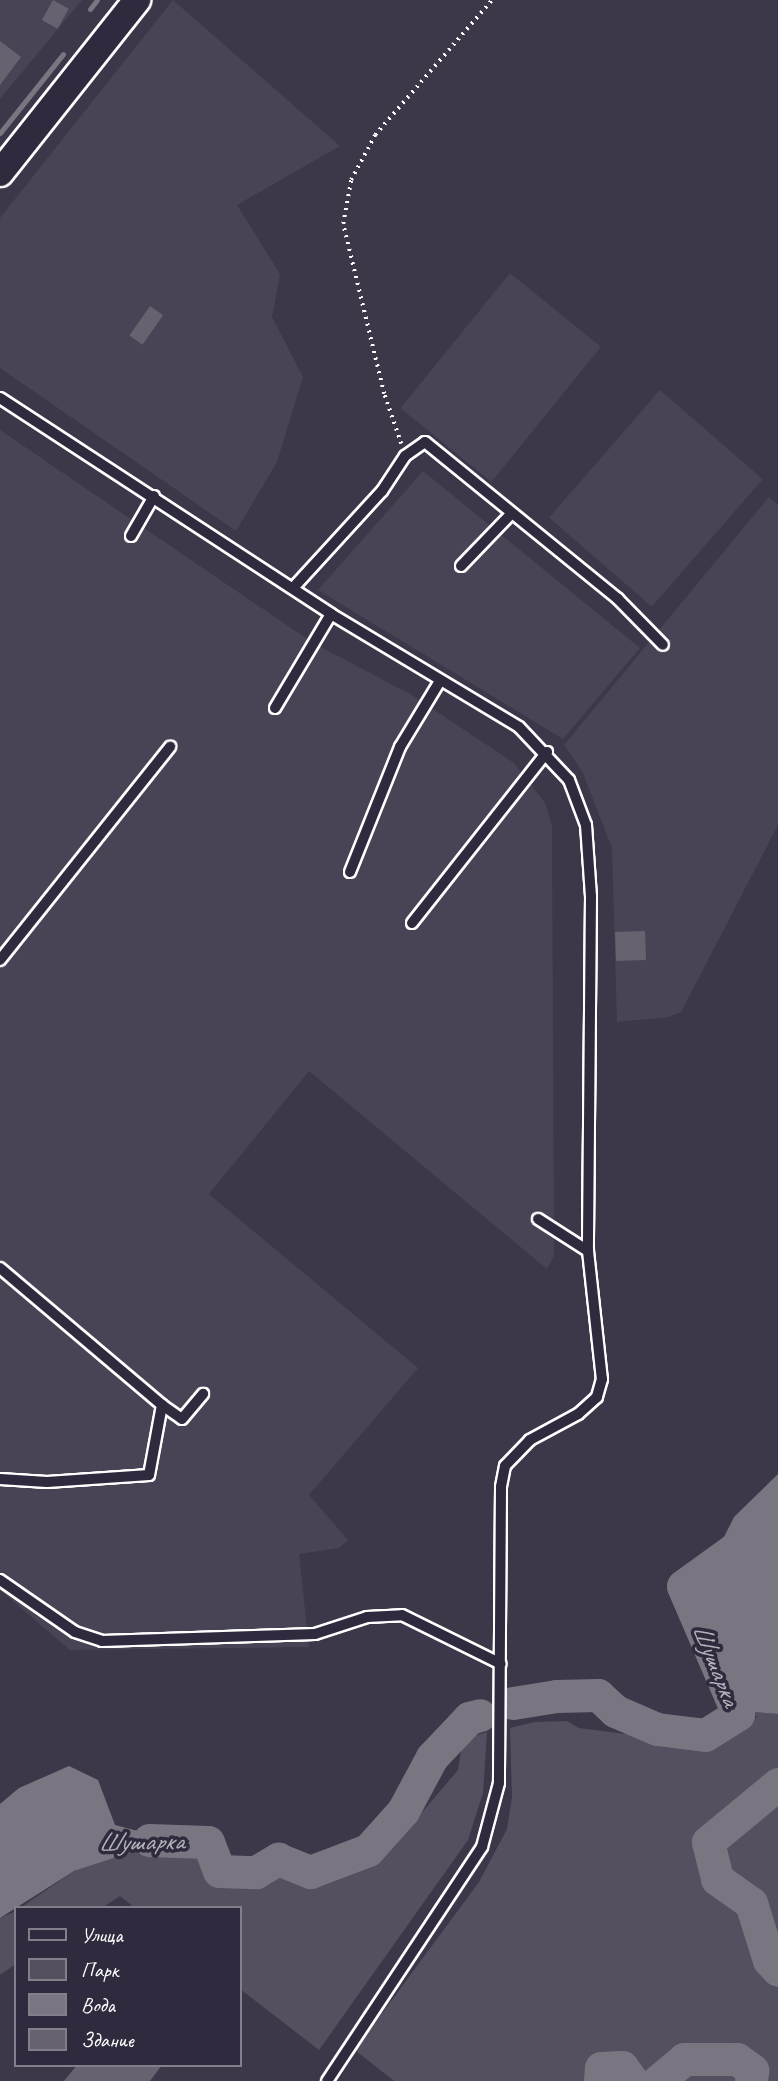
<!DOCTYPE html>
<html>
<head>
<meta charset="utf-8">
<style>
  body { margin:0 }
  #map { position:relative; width:778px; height:2081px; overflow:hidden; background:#3c3749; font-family:Caveat,sans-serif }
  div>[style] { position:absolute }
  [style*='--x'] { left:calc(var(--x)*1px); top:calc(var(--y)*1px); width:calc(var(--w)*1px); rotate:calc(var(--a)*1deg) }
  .built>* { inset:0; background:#494455; transform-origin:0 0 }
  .green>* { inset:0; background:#555060 }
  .water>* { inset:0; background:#797682 }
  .stream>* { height:5px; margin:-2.5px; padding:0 2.5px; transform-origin:2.5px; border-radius:2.5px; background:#797682 }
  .river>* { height:33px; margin:-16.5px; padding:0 16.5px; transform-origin:16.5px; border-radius:16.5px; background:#797682 }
  .building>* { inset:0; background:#666270; transform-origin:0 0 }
  .path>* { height:3.5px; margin-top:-1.75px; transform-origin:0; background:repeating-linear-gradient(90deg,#fff 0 2px,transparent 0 7px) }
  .roads { filter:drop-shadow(2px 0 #fff) drop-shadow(-2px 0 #fff) drop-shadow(0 2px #fff) drop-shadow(0 -2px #fff) }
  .service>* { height:10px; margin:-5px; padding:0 5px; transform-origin:5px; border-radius:5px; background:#2f2a3d }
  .tertiary>* { height:26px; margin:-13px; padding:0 13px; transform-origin:13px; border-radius:13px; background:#2f2a3d }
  span { translate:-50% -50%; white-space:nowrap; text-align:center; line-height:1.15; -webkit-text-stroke:7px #2f2a3d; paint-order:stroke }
  .water-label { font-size:26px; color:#b5b4ba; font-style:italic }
  .legend { position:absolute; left:14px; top:1906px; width:228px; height:161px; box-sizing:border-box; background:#2f2a3d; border:2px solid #827f8b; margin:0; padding:9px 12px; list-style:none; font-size:21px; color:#fff }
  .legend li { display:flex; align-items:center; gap:14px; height:35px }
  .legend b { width:35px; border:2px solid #827f8b }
</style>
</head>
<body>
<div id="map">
  <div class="built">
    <div style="clip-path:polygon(0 0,82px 0,0 99px)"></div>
    <div style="clip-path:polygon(173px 0,340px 146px,237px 205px,280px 274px,272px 317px,303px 377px,277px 462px,236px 531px,0 368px,0 218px)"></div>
    <div style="left:510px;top:273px;width:117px;height:174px;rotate:39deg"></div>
    <div style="left:660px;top:390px;width:136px;height:169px;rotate:41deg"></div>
    <div style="clip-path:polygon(0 430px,313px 643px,410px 694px,514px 763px,545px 803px,552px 825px,554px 1256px,547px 1269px,309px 1071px,209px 1194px,418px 1368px,309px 1495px,348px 1540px,339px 1548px,299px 1554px,309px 1647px,70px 1650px,0 1590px)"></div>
    <div style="clip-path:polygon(423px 471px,640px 648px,563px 739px,318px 590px)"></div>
    <div style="clip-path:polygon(769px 497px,778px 505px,778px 825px,681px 1012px,669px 1017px,617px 1022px,612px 848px,582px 771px,564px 745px)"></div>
  </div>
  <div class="green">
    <div style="clip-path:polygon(742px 1711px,778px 1714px,778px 2081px,394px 2081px,355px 2050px,479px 1882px,507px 1829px,512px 1797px,510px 1728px,535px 1722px,567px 1721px,579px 1728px,641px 1736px,641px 1712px,671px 1724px,678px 1736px,690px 1728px,703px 1731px,758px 1717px)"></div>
    <div style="clip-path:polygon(487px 1732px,483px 1793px,468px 1840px,319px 2050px,240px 1989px,240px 1908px,135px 1908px,120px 1896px,102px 1908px,20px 1908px,74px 1871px,154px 1845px,205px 1851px,212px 1878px,227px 1886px,261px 1887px,279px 1877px,315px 1881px,349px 1874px,385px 1856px,458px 1770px,461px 1751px,474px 1736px)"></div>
    <div style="clip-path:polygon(16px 1911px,16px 1964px,0 1975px,0 1918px)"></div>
  </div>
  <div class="water">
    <div style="clip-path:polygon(778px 1474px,778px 1714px,742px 1711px,684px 1583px,724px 1537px,734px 1517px)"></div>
    <div style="clip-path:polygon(69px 1766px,98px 1780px,115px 1825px,153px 1835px,194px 1835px,194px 1847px,154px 1845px,74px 1871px,0 1918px,0 1804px,19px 1788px)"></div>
  </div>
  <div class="stream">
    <div style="--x:90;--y:9;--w:11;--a:-52"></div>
    <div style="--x:0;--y:133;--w:101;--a:-51.4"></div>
  </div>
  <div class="river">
    <div style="--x:513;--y:1703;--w:44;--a:-9.2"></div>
    <div style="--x:556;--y:1696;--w:42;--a:-1.4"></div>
    <div style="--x:598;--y:1695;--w:23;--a:43"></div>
    <div style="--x:615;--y:1711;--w:46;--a:23.2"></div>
    <div style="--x:657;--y:1729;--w:48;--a:7.1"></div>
    <div style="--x:705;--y:1735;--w:39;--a:-32"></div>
    <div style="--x:738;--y:1714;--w:139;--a:-113.3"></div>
    <div style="--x:683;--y:1586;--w:62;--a:-35.8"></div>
    <div style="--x:733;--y:1550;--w:62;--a:-43.7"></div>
    <div style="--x:778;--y:1784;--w:91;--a:140.4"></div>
    <div style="--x:708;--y:1842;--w:38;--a:76"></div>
    <div style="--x:717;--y:1879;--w:42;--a:35.2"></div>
    <div style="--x:751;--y:1903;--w:60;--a:72.5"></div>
    <div style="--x:769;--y:1960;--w:13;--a:48"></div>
    <div style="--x:149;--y:1840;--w:59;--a:1.9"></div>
    <div style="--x:208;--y:1842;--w:31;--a:69"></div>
    <div style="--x:219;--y:1871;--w:37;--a:2"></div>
    <div style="--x:256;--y:1872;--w:26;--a:-31"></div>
    <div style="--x:278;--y:1859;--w:35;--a:22"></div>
    <div style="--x:310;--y:1872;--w:62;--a:-20.8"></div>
    <div style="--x:368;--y:1850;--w:52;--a:-48.1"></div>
    <div style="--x:403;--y:1811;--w:61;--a:-61.8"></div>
    <div style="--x:432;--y:1757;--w:54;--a:-46.5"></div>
    <div style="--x:469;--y:1718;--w:11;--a:-15"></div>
    <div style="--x:600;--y:2081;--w:13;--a:-86"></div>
    <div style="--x:601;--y:2068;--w:21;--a:-3"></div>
    <div style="--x:622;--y:2067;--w:17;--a:54"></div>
    <div style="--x:658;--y:2081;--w:34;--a:-40"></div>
    <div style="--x:684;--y:2059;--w:53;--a:0"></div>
    <div style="--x:737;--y:2059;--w:19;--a:36"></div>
    <div style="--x:752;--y:2070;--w:11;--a:95"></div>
  </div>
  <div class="building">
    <div style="left:53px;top:0;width:18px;height:23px;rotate:29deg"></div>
    <div style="clip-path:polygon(0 41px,21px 57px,0 85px)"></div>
    <div style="left:150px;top:306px;width:16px;height:36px;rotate:35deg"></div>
    <div style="left:645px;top:931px;width:29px;height:30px;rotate:88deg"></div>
    <div style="clip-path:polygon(77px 2065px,162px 2065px,150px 2081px,64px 2081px)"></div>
  </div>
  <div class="path">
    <div style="--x:401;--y:444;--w:53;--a:-108.8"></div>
    <div style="--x:384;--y:394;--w:175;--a:-103.6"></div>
    <div style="--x:343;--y:224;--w:45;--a:-79.7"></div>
    <div style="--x:351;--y:180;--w:51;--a:-61.9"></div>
    <div style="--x:375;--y:135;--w:179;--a:-49.1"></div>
  </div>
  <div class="roads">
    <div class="service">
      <div style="--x:0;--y:398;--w:395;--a:33.1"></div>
      <div style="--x:331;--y:614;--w:219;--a:31"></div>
      <div style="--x:519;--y:727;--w:73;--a:46.7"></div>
      <div style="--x:569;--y:780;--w:48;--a:69.3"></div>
      <div style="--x:586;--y:825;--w:71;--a:86"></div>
      <div style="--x:591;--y:896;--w:355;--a:90.5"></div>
      <div style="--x:588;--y:1251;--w:129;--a:83.8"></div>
      <div style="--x:602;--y:1379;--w:19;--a:106"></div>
      <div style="--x:597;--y:1397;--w:25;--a:138"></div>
      <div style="--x:578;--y:1414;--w:55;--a:151.6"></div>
      <div style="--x:530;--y:1440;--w:36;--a:134"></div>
      <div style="--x:505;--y:1466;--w:21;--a:101"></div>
      <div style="--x:501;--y:1487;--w:296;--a:90.4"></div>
      <div style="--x:499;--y:1783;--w:66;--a:104.9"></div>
      <div style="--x:482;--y:1847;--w:281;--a:123.5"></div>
      <div style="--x:131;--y:536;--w:46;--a:-60.1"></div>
      <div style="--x:461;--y:566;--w:72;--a:-46.1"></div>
      <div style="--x:293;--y:588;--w:132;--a:-47.5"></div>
      <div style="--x:382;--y:491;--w:42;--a:-56.7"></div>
      <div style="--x:405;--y:456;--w:24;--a:-35"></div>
      <div style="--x:425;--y:442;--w:249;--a:39.1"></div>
      <div style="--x:618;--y:599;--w:64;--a:45.6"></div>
      <div style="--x:275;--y:708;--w:109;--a:-59.2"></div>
      <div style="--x:350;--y:872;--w:135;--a:-68.2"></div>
      <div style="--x:400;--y:747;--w:77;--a:-58.8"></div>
      <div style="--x:412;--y:923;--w:218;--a:-51.7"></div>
      <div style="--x:0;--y:960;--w:273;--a:-51.4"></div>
      <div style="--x:538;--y:1219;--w:59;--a:32.6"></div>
      <div style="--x:0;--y:1268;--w:212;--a:40.2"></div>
      <div style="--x:162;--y:1405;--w:71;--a:100.5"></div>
      <div style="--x:149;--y:1475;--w:102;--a:176.1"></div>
      <div style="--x:47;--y:1482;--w:47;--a:-176.3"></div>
      <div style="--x:162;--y:1405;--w:24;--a:35"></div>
      <div style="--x:182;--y:1419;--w:33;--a:-50"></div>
      <div style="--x:0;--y:1580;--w:91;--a:34.7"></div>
      <div style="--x:75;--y:1632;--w:28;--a:18"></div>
      <div style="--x:102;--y:1641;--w:213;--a:-1.9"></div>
      <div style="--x:315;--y:1634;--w:55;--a:-18.1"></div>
      <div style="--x:367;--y:1617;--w:35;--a:-3"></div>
      <div style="--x:402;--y:1615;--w:110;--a:26.3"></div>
    </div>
    <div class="tertiary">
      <div style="--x:0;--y:173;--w:221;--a:-51.6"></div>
    </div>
  </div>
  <div class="water-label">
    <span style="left:716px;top:1665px;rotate:68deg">Шушарка</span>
    <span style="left:141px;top:1842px;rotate:-1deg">Шушарка</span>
  </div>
  <ul class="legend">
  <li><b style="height:9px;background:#2f2a3d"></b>Улица</li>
  <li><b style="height:19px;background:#555060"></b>Парк</li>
  <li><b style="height:19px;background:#797682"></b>Вода</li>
  <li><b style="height:19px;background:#666270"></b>Здание</li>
  </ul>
</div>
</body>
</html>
